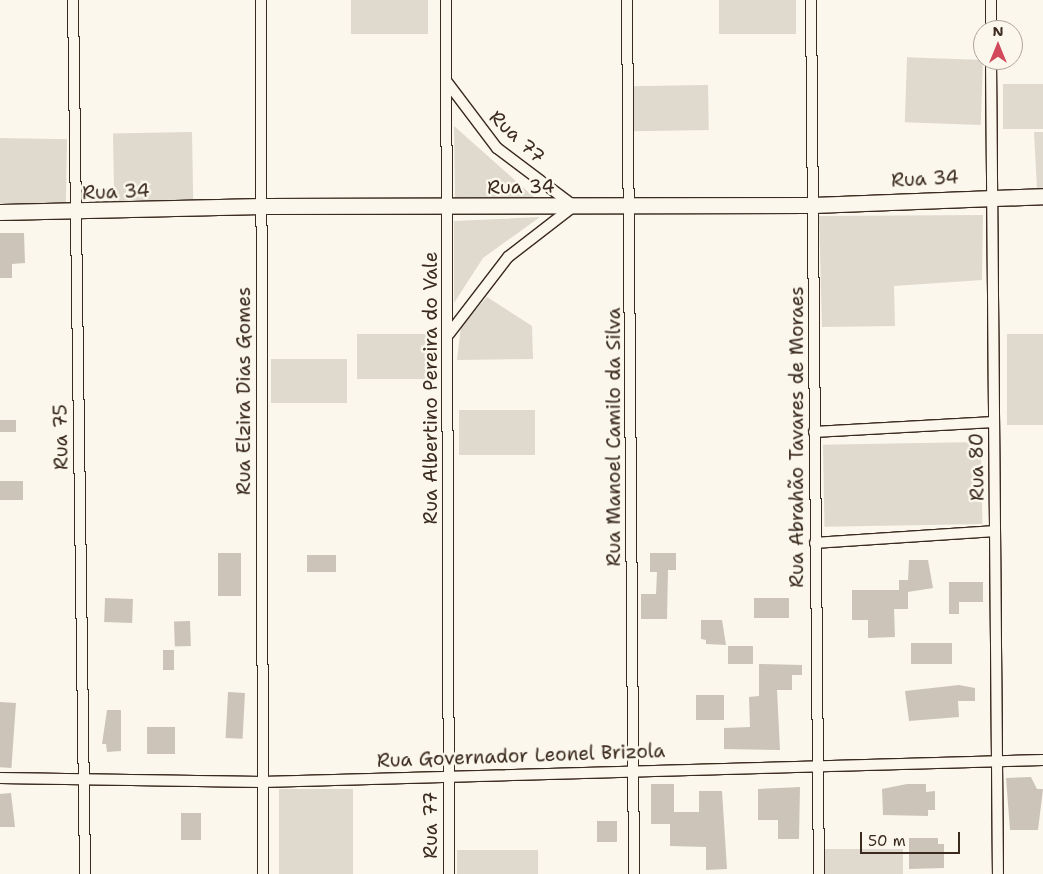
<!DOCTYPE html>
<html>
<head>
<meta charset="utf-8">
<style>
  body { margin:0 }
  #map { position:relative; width:1043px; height:874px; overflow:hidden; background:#fbf7ec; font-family:"Shantell Sans",sans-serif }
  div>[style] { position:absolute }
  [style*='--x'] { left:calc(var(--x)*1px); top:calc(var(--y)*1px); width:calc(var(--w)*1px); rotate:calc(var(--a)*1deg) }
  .green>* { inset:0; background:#dfd9ce; transform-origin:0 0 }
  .building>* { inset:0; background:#ccc4b9; transform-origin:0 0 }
  .roads { filter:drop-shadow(1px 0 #3b2a1e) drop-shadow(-1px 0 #3b2a1e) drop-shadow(0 1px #3b2a1e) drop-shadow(0 -1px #3b2a1e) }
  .street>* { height:10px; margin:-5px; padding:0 5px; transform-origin:5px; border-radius:5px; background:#fbf7ec }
  .secondary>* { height:15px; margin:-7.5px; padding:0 7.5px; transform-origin:7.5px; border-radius:7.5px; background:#fbf7ec }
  span { translate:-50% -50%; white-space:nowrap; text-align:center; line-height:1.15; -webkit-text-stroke:5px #fbf7ec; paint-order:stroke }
  .street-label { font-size:19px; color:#3b2a1e }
  .north { position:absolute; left:973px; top:20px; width:50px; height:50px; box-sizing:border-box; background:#fbf7ec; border:1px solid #aea59a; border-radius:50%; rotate:0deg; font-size:14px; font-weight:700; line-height:20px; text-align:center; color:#3b2a1e }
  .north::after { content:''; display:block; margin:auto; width:18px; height:22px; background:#d1495b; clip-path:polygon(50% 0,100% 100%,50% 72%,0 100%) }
  .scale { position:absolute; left:860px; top:832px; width:100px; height:22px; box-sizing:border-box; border:2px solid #3b2a1e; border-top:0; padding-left:6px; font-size:15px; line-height:18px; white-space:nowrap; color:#3b2a1e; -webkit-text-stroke:4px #fbf7ec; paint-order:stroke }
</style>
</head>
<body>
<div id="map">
  <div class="green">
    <div style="left:351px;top:0;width:77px;height:34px"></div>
    <div style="left:719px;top:0;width:77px;height:34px"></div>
    <div style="left:983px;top:60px;width:65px;height:76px;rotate:92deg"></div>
    <div style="left:1043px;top:84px;width:45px;height:40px;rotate:90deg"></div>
    <div style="left:708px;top:85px;width:45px;height:76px;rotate:89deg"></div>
    <div style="clip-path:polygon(454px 126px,535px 198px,455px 197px)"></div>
    <div style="left:192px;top:132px;width:72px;height:79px;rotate:89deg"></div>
    <div style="clip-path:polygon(1034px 132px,1043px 132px,1043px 188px,1037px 188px)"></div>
    <div style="left:0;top:138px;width:67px;height:65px;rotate:1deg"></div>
    <div style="clip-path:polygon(983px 215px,982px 280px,894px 286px,895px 326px,822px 327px,819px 216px)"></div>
    <div style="clip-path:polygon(540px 217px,483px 258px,454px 303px,454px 221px)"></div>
    <div style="clip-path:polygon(487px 297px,532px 326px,533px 359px,457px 360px,461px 326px)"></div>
    <div style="left:433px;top:334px;width:45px;height:76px;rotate:90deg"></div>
    <div style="left:1043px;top:334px;width:91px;height:36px;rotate:90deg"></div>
    <div style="left:347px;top:359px;width:44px;height:76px;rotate:90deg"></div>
    <div style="left:459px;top:410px;width:76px;height:45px"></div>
    <div style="left:981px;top:442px;width:82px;height:158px;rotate:89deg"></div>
    <div style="left:279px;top:789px;width:74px;height:85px"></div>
    <div style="left:825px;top:849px;width:78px;height:25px"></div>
    <div style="left:538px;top:850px;width:24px;height:81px;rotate:90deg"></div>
  </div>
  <div class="building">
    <div style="clip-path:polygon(0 233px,24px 233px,25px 263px,12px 264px,12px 278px,0 278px)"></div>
    <div style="left:0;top:420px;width:16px;height:12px"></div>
    <div style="left:0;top:481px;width:23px;height:19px"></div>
    <div style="left:218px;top:553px;width:23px;height:43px"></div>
    <div style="clip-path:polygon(650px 553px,676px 553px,676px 570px,668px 570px,667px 619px,641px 619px,641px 594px,656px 594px,657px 572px,650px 572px)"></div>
    <div style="left:307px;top:555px;width:29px;height:17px"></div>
    <div style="clip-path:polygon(909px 560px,928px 560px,933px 588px,908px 592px,908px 609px,894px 609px,895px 637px,868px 638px,868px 620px,852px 620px,852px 590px,899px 590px,899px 580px,908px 580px)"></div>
    <div style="clip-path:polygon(949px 582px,983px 582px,983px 602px,959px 602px,959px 614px,949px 614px)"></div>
    <div style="left:105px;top:598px;width:28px;height:24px;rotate:2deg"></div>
    <div style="left:754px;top:598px;width:35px;height:20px"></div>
    <div style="clip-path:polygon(701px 620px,722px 620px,726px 645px,706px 644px,706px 640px,701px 639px)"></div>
    <div style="left:190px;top:621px;width:25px;height:16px;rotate:88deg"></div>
    <div style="left:911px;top:643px;width:41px;height:21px"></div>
    <div style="left:753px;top:646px;width:18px;height:25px;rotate:90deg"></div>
    <div style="left:163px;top:650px;width:11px;height:20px"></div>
    <div style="clip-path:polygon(759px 664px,802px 665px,802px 675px,792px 675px,792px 690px,777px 690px,780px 750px,724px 749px,724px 728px,750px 727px,749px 697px,759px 696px)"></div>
    <div style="clip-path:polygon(959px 685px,975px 688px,975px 701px,958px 701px,959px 717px,909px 721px,905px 691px)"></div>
    <div style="left:228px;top:692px;width:17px;height:46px;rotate:3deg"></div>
    <div style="left:696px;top:695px;width:28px;height:25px"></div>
    <div style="left:0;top:702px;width:16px;height:65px;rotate:4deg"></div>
    <div style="clip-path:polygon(107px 710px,121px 710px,121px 751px,107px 752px,106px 744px,102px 744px)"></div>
    <div style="left:147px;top:727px;width:28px;height:27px"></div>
    <div style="clip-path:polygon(1031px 777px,1037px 789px,1043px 789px,1038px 830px,1010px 830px,1006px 778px)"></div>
    <div style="clip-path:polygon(651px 784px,674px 784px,674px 812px,699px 812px,699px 791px,722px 791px,727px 869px,706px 870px,706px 847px,670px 846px,670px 824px,651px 824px)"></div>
    <div style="clip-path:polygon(907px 784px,926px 784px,926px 792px,935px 791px,935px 810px,928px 810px,928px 816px,883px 815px,882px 789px)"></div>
    <div style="clip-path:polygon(800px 787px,799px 839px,778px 839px,778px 820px,758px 820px,758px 789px)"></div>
    <div style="clip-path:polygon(11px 793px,15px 827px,0 827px,0 794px)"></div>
    <div style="left:181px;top:813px;width:20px;height:27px"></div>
    <div style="left:597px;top:821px;width:20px;height:21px"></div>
    <div style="clip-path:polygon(909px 838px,938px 838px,938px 844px,944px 844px,944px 868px,909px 869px)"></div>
  </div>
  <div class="roads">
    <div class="street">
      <div style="--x:73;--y:0;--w:874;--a:89.21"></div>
      <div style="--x:261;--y:0;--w:874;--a:89.87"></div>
      <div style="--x:446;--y:0;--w:874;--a:89.8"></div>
      <div style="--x:627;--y:0;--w:874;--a:89.54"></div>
      <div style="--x:811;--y:0;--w:874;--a:89.48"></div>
      <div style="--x:991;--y:0;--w:30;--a:90"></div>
      <div style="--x:991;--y:60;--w:814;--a:89.51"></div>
      <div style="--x:447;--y:82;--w:83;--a:52.9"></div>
      <div style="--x:497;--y:148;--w:96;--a:37"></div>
      <div style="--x:574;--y:206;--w:83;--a:142.3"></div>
      <div style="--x:508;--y:257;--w:97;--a:127.5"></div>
      <div style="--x:814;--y:432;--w:180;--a:-3.2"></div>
      <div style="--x:815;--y:543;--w:180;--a:-3.8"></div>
      <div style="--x:0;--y:778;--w:262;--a:0.9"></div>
      <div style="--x:262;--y:782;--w:781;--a:-1.61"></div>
    </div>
    <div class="secondary">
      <div style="--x:0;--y:212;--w:262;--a:-1.3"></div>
      <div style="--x:262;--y:206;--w:551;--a:-0.1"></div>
      <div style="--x:813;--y:205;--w:230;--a:-2.2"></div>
    </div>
  </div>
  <div class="street-label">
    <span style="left:517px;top:137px;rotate:43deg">Rua 77</span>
    <span style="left:925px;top:179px;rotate:-3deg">Rua 34</span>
    <span style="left:521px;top:187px;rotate:-1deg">Rua 34</span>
    <span style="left:116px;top:192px;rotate:-2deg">Rua 34</span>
    <span style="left:431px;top:388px;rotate:-90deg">Rua Albertino Pereira do Vale</span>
    <span style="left:244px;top:391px;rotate:-90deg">Rua Elzira Dias Gomes</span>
    <span style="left:61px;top:437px;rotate:-91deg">Rua 75</span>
    <span style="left:614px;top:437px;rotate:-90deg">Rua Manoel Camilo da Silva</span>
    <span style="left:797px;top:437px;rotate:-90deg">Rua Abrahão Tavares de Moraes</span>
    <span style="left:977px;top:467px;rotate:-91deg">Rua 80</span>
    <span style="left:521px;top:756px;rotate:-2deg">Rua Governador Leonel Brizola</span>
    <span style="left:431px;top:825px;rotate:-90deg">Rua 77</span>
  </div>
  <div class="north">N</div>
  <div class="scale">50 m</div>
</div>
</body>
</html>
